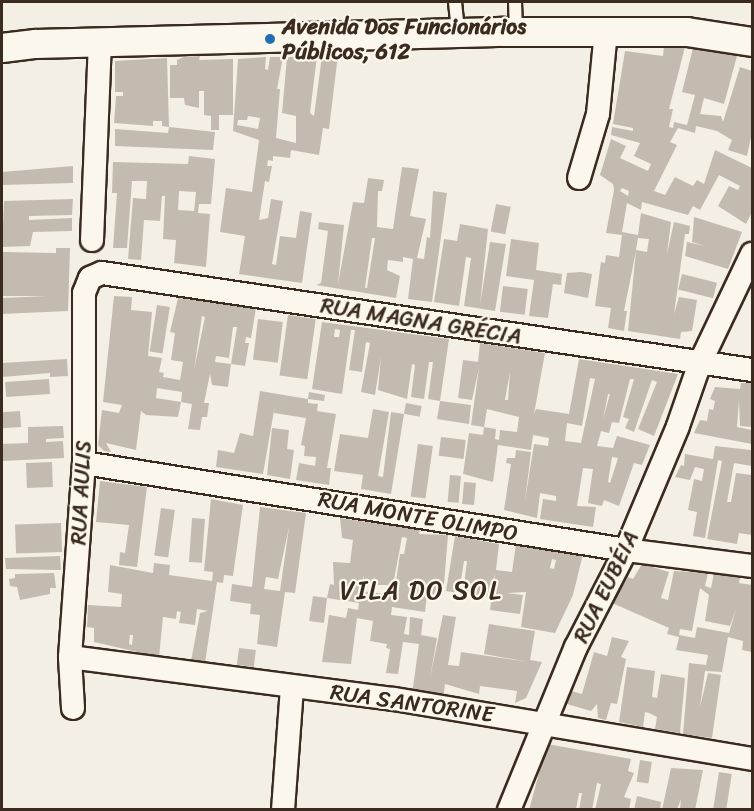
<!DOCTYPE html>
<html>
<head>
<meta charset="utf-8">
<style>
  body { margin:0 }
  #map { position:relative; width:754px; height:811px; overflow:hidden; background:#f3efe4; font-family:Sriracha,sans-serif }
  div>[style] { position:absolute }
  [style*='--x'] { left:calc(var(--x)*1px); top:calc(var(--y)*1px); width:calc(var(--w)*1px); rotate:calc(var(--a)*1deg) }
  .building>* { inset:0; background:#c3bbb0; transform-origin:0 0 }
  .roads { filter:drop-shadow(2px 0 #3b2a1e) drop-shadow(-2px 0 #3b2a1e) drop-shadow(0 2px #3b2a1e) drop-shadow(0 -2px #3b2a1e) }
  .service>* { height:12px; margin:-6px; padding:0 6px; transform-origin:6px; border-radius:6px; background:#fbf7ec }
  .minor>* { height:22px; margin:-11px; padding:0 11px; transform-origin:11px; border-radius:11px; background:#fbf7ec }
  .tertiary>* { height:28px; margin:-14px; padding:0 14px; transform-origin:14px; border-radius:14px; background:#fbf7ec }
  .dots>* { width:16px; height:16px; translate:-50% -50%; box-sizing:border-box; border:3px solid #fbf7ec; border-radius:50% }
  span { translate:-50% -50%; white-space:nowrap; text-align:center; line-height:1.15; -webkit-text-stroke:4.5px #fbf7ec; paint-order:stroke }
  .poi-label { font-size:22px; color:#3b2a1e; font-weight:700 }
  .left { translate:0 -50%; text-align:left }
  .street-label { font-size:22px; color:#3b2a1e }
  .quarter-label { font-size:26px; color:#3b2a1e; letter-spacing:1.5px }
  .frame { position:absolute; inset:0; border:3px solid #3b2a1e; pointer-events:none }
</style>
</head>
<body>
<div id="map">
  <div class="building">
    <div style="clip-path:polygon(evenodd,664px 46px,685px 47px,669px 109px,673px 109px,669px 127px,673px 128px,674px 122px,687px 125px,695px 95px,682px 92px,693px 48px,737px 56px,724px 104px,704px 98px,700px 114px,721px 116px,723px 122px,740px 67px,752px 71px,752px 132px,747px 156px,728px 150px,732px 140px,717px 131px,696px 126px,695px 133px,678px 128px,670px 142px,677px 145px,654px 191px,665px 195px,675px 177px,693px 186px,697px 180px,704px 184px,715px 150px,752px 168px,752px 212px,746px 224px,718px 206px,729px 186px,738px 190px,740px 186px,719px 175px,700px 210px,693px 206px,688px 215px,642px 202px,641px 210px,627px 203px,622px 232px,638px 235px,641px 213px,671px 222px,667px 254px,674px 222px,690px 226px,689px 234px,685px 234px,674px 314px,679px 297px,697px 300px,692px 331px,681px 332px,680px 339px,628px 331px,636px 251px,624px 311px,627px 311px,624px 331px,608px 328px,611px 308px,595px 306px,601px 262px,605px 263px,606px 255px,619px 257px,622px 235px,606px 233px,614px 190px,613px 184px,600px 175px,611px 139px,626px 146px,620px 158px,648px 171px,651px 164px,634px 156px,640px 143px,611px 135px,612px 127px,633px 131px,633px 128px,613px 124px,625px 51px,663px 56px,664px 46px,622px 188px,629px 191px,628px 196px,620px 191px,622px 188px,664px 46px,638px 238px,649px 239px,647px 252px,636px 250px,638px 238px)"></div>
    <div style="clip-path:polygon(evenodd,338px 55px,329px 129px,323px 128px,319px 155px,291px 150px,290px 158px,273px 156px,273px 161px,268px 160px,267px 166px,272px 166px,269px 182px,265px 181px,259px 220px,268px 218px,271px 199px,283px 201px,272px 264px,276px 265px,280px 236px,296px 238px,300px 211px,312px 213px,302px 283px,239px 274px,245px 236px,220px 232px,226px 188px,252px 192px,259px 140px,233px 131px,238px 59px,266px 57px,265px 69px,268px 70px,270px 57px,283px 57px,277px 89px,280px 89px,276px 138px,296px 143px,296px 116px,282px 113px,287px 57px,317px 56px,310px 113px,314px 116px,322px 56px,338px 55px,248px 116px,260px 118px,258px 129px,237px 125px,238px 120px,247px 120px,248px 116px)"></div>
    <div style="clip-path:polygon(200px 56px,199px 60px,233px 59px,233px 115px,219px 115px,219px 130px,211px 130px,211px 116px,204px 115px,204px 91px,199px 91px,199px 108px,185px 105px,184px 98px,170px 98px,170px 65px,177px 65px,177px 60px,184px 57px)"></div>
    <div style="clip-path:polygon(167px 58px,169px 127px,215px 132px,213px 150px,115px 146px,115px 129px,168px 133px,169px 127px,162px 126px,162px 121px,153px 121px,153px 126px,114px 123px,116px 96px,123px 96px,123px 92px,115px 92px,115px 61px)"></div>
    <div style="clip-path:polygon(evenodd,189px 156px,215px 159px,211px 204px,199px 204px,198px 213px,210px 214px,206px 267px,174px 263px,176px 240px,163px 239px,165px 196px,162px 196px,160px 221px,144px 220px,141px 260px,128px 259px,133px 198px,146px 199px,147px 181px,132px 181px,127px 248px,113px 248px,117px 193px,112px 193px,113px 162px,188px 164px,189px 156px,179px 191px,196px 192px,194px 211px,178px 210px,179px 191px)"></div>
    <div style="clip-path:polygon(73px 166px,73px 183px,2px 185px,2px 172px)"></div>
    <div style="clip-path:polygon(evenodd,402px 167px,419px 169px,410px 216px,426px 219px,417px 258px,424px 259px,427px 237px,430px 238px,433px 191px,447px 193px,432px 302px,408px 299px,413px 259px,403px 257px,403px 262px,388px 260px,387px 270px,400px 276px,396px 298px,316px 285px,321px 283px,328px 231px,318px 229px,319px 222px,344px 225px,338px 284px,353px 202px,364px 203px,368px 178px,384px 180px,382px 191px,378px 191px,377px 227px,393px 229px,402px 167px,372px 238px,375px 238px,367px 288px,365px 288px,372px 238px)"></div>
    <div style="clip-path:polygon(73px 199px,72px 215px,29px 216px,29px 220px,72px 218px,72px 231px,33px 232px,30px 246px,2px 247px,4px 201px)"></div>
    <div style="left:496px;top:204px;width:15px;height:28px;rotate:11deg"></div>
    <div style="clip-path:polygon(694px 217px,742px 232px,728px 269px,685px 256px,687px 242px,705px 246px,692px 242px)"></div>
    <div style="clip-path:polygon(460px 224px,488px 229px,480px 305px,490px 242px,506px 244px,495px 311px,464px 306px,471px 258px,466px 257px,459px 306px,434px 302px,444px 239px,457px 241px)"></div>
    <div style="clip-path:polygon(511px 239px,539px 243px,536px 270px,562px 274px,561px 285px,553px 284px,548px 318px,529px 316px,534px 280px,506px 276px)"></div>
    <div style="clip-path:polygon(56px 248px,70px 248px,68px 311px,2px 314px,2px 298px,48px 296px,2px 296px,3px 252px,56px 253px)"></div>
    <div style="clip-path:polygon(581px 272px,592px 274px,588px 298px,564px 293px,567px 273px)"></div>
    <div style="left:682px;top:274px;width:36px;height:16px;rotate:14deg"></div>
    <div style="left:503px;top:286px;width:25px;height:26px;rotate:7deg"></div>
    <div style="clip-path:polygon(evenodd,114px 296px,132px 297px,131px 310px,152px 312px,148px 356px,162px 358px,159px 372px,164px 373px,163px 377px,180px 380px,183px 362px,171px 360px,175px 333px,170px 332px,178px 298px,256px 308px,251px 338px,246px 337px,245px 343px,249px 343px,245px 366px,231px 364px,237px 327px,233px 327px,229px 358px,216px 356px,215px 362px,231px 364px,228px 387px,212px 385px,210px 374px,204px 403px,209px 403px,207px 417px,202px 417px,200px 430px,188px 429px,192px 404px,181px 402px,178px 417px,146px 415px,141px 411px,136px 450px,106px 443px,111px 452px,104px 451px,98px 445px,102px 410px,119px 413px,122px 405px,103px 402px,114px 296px,202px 316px,205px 317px,194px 370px,202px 316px,114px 296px,157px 388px,182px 392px,181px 402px,156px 398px,157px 388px)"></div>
    <div style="left:157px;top:305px;width:13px;height:47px;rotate:9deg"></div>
    <div style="left:288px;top:315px;width:28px;height:61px;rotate:8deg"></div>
    <div style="left:258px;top:319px;width:25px;height:41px;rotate:7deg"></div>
    <div style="clip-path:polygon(evenodd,322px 322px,449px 339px,440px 401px,471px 405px,469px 424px,437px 419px,440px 401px,428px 399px,433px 362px,429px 362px,424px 399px,411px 397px,415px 365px,412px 364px,407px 399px,378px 390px,381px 357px,375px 395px,361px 392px,370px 343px,366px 342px,362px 372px,349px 370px,355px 330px,351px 330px,342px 394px,312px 389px,322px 322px,335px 329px,340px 330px,339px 337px,334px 337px,335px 329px)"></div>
    <div style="clip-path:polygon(evenodd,480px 343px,545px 353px,534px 414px,536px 409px,569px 414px,579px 359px,678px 374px,654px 436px,638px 429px,657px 382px,652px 380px,634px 432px,625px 428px,629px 419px,623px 417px,634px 379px,630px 379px,619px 423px,612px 422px,609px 433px,601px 431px,597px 446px,613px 448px,617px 436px,650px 445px,642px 465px,634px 463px,619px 506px,604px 500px,602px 506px,588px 503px,593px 469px,583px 468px,577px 506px,596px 507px,593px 527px,540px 519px,543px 499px,556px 501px,556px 496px,540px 493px,537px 518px,504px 510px,511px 464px,506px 463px,507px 458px,515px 458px,516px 450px,531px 452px,525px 501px,534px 444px,548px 446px,549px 438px,533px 435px,531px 450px,498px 445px,493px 482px,463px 474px,469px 433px,483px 435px,484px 427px,471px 425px,479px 368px,472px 400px,458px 398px,463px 360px,478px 362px,480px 343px,510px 372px,508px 400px,505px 400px,510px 372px,480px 343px,590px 378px,595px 379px,581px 443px,565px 441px,567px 423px,582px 426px,590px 378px,480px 343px,608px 394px,610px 394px,603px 419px,608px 394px,480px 343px,487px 409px,519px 417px,517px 432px,500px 430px,499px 440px,495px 439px,496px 429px,484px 427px,487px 409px,480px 343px,612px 457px,618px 458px,610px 483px,608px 482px,612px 457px)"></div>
    <div style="clip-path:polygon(67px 359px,68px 376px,50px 377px,50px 373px,2px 377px,2px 363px)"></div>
    <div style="left:49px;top:379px;width:15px;height:44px;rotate:86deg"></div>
    <div style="clip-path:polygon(741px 383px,752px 383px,752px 427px,740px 426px,739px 401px,737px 427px,752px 430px,752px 444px,694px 433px,700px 420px,707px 421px,709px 409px,713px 410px,715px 401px,710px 399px,715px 387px,740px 389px)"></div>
    <div style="clip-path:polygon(260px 391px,308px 399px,308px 403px,318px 404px,317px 411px,336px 414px,327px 468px,331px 468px,329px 485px,296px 480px,299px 463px,315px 466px,316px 457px,304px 456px,305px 446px,301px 445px,306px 418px,274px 413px,275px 405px,263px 474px,216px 467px,218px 450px,234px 453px,240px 433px,253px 436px)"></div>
    <div style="clip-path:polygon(309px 392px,325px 395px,324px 401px,308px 399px)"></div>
    <div style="left:406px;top:403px;width:16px;height:11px;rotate:11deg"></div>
    <div style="clip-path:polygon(373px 409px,389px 412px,378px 476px,383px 477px,391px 412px,404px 414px,391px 494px,361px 489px,363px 475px,334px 471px,340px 434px,368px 438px)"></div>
    <div style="left:20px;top:411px;width:16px;height:18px;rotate:86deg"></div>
    <div style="clip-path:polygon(63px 426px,64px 438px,46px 439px,46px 442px,63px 441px,64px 458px,2px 461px,2px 444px,28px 443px,28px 427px)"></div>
    <div style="clip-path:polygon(272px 428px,289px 430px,287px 449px,294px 450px,290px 479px,267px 475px)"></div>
    <div style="left:441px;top:437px;width:25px;height:19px;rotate:7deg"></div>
    <div style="left:418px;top:444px;width:15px;height:53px;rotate:8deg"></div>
    <div style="clip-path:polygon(715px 446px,751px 450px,752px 466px,734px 463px,727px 502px,731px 502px,736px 473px,752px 475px,752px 535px,739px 533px,737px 544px,707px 539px,722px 461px,718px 460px,705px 538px,693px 536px,697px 512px,688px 510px,694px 479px,702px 481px,704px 469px,695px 467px,690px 480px,675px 477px,681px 465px,684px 466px,685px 454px,713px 459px)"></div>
    <div style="left:52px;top:462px;width:25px;height:26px;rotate:88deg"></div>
    <div style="left:450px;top:475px;width:11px;height:27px;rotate:5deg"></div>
    <div style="clip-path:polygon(100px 481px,147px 487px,137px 567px,119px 565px,120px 552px,125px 553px,129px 525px,96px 522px)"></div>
    <div style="left:464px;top:482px;width:12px;height:22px;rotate:5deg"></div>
    <div style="clip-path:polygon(evenodd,211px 499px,243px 505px,233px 576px,224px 575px,223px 583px,217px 582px,205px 663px,191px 661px,200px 613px,208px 611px,197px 609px,195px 625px,179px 623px,181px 612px,177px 611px,176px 619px,163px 617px,159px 657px,94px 642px,94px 628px,87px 627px,88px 605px,121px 607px,122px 594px,108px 592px,110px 565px,153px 573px,154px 563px,170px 565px,169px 575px,212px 581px,213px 572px,204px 571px,211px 499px,130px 635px,133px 635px,132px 645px,129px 644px,130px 635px)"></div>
    <div style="clip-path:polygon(evenodd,260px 507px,306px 513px,295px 593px,285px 592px,277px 647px,257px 644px,260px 615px,250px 614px,251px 604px,230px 601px,232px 584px,252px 587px,260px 507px,289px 527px,280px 591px,264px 589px,266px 577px,278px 579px,289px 527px)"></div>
    <div style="left:161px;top:508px;width:14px;height:48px;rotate:8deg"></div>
    <div style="left:192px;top:518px;width:13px;height:44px;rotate:4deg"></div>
    <div style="clip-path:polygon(evenodd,340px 518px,420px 530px,419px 534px,448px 535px,443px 596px,427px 594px,425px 612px,392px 607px,391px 615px,407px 617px,404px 634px,409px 635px,410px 617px,423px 619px,421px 635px,437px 638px,430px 678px,443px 615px,456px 617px,448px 665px,459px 666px,461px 652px,528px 662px,484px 654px,489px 624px,535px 631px,530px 660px,542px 662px,526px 698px,515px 703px,517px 691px,480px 686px,479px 694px,445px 684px,443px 699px,412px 694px,419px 644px,403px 642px,398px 674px,386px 673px,390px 649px,386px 648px,387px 644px,370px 641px,373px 621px,357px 618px,351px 664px,322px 662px,329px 615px,346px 618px,348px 608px,358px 610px,359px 603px,327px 598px,324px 623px,309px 621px,313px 596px,327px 598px,330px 584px,334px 585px,333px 562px,350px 563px,353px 540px,342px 538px,340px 518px,402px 537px,407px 538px,404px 554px,400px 554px,394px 595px,361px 591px,364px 575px,364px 585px,393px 585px,402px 537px)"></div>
    <div style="left:61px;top:523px;width:29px;height:46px;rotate:88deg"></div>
    <div style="clip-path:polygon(evenodd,455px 536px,499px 544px,496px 570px,512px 572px,516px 544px,583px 554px,573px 595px,555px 633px,521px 627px,526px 592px,507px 593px,523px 595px,520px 614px,490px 610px,495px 573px,489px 597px,463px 593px,467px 561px,464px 561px,459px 593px,446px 591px,455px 536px,552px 559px,556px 560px,554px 569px,550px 568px,552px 559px)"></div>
    <div style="clip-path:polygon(60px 556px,61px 570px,6px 569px,5px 558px)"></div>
    <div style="clip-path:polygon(evenodd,642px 564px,669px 572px,661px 598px,668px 600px,674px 571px,708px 573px,705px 586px,711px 588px,714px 573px,740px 578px,739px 583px,752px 585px,752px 652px,742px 650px,743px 641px,728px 637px,722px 672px,705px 671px,700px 707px,708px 673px,721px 675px,712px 738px,683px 734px,689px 663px,706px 665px,708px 655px,676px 650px,679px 637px,667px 634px,669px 628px,612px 603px,628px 577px,633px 579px,642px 564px,700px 588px,709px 595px,705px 621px,730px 626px,736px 609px,729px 633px,697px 627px,695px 638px,679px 635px,680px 629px,692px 631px,700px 588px)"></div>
    <div style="clip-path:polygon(54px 573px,56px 588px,50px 588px,50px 594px,20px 600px,17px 587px,10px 586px,9px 579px,15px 578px,15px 574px)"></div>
    <div style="clip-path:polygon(612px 637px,629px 641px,621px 657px,626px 659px,617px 704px,611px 703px,606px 720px,598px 718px,597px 704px,591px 711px,567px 704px,571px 691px,582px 694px,594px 652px,607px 656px)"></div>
    <div style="left:239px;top:648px;width:17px;height:17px;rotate:7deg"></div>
    <div style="clip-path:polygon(627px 667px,655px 671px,652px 697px,657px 698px,661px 674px,685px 678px,680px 733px,655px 729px,657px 717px,649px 713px,645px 712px,643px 727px,619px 722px)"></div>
    <div style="clip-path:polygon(547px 744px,631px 759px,628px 771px,634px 773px,624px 797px,631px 799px,629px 810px,595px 810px,601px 784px,597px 783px,592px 810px,579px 810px,582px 793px,579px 793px,576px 810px,529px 810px)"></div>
    <div style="left:640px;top:760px;width:12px;height:22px;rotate:9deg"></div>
    <div style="clip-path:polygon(671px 768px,703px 770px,695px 810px,680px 810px,681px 799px,677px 810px,662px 810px)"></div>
    <div style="left:719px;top:772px;width:13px;height:39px;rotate:9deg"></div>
    <div style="clip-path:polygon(637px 796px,661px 802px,660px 810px,634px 810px)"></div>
  </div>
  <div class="roads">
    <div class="service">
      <div style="--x:455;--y:2;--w:31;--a:84"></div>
      <div style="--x:515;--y:2;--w:30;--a:88"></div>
    </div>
    <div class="minor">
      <div style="--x:579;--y:178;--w:67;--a:-73.5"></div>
      <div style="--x:598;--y:114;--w:83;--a:-84.5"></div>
      <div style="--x:92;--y:240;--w:198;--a:-87.7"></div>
      <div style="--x:84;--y:463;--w:549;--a:9.12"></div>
      <div style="--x:626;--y:550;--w:127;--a:7.2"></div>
      <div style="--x:70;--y:657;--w:327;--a:7.4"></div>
      <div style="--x:394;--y:699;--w:363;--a:9.5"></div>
      <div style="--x:73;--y:708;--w:51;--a:-93.4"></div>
      <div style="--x:70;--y:657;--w:195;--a:-85.9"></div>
      <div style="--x:84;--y:463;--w:170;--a:-90"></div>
      <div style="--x:84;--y:293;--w:16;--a:-68"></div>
      <div style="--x:90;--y:278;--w:13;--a:-23"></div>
      <div style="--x:102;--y:273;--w:657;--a:8.49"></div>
      <div style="--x:283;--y:810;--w:123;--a:-85.8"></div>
      <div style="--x:509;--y:810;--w:176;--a:-67.7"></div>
      <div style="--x:576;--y:647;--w:109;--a:-62.7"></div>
      <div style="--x:626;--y:550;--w:134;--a:-67.2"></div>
      <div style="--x:678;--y:426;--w:67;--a:-70.8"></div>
      <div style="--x:700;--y:363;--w:121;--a:-64.5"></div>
    </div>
    <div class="tertiary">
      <div style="--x:2;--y:48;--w:34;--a:-7"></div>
      <div style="--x:36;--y:44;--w:468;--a:-1.5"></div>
      <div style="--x:504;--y:32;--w:183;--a:0"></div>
      <div style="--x:687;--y:32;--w:66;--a:8.7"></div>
    </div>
  </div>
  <div class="dots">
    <div style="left:270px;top:39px;background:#1f6fb2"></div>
  </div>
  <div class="poi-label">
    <span class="left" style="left:282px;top:39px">Avenida Dos Funcionários<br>Públicos, 612</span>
  </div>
  <div class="street-label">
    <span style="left:421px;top:321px;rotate:9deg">RUA MAGNA GRÉCIA</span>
    <span style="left:81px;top:493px;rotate:-87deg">RUA AULIS</span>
    <span style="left:418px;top:516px;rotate:10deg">RUA MONTE OLIMPO</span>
    <span style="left:606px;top:587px;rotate:-64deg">RUA EUBÉIA</span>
    <span style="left:412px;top:703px;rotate:8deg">RUA SANTORINE</span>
  </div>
  <div class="quarter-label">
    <span style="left:421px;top:591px">VILA DO SOL</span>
  </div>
  <div class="frame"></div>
</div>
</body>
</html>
